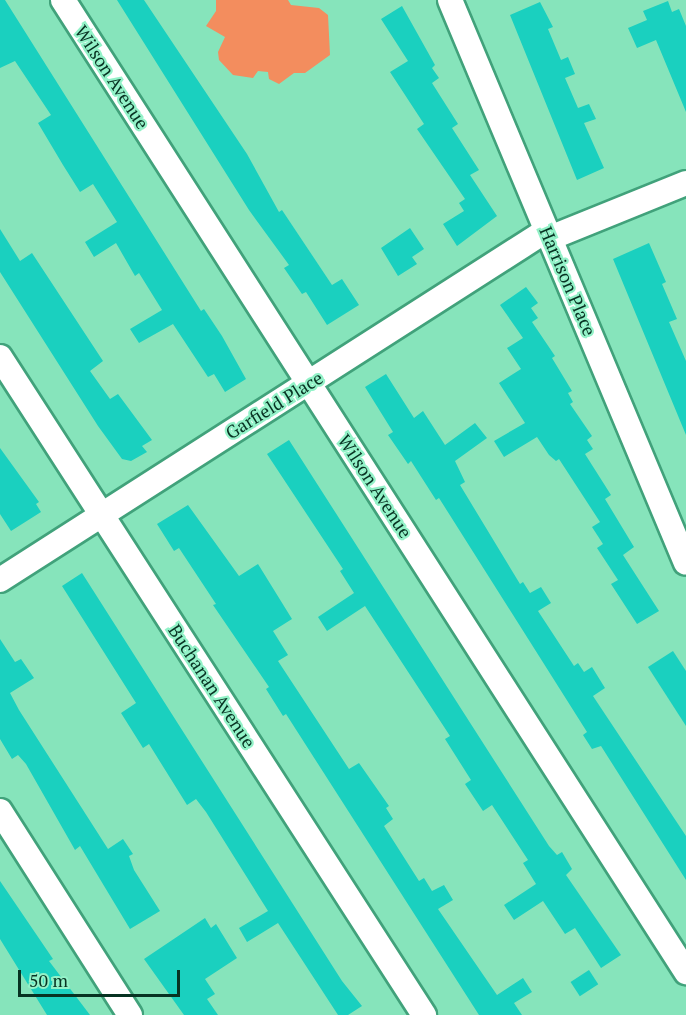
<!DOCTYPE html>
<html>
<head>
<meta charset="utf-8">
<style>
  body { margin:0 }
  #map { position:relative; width:686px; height:1015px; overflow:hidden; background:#86e4bb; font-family:"PT Serif",serif }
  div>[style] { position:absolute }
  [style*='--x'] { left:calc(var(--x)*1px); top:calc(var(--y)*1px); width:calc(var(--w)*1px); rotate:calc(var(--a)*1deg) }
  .green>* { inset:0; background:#f38d5e }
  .building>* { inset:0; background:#1ad0bf; transform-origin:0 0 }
  .roads { filter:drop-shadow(2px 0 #41a27b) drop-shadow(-2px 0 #41a27b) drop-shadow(0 2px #41a27b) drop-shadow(0 -2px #41a27b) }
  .minor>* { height:24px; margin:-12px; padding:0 12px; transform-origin:12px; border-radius:12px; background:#fff }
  span { translate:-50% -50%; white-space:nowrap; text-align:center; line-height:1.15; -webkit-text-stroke:4.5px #93f2c8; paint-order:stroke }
  .street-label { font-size:18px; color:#073222 }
  .scale { position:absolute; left:18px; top:970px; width:162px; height:27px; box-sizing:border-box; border:3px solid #073222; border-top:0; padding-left:8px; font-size:18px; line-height:21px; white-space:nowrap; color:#073222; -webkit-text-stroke:4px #93f2c8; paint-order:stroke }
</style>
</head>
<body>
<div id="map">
  <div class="green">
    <div style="clip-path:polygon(216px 0,288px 0,291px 5px,319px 8px,328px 15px,330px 55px,305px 73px,294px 73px,279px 84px,269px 79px,268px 72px,258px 71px,253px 78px,233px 75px,219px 60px,218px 52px,225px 37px,206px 26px,216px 11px)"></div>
  </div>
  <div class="building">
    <div style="clip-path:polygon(0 0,5px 0,201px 311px,204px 309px,222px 336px,246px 379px,225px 392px,214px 374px,208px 377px,173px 324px,139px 343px,130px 329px,162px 310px,139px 273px,135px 276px,116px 243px,94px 257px,85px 242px,117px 222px,93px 184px,80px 192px,63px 165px,38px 123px,51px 115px,15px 61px,0 68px)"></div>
    <div style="clip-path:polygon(117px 0,144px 0,247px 154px,279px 212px,282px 210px,332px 285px,342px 279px,359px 305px,327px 325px,306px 292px,302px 294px,284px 268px,289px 265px,249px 210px)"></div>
    <div style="clip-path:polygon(668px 1px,672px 12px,679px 9px,686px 26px,686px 112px,656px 40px,637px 48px,628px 28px,647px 20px,643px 11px)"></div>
    <div style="clip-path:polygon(540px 2px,553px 27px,548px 29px,561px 60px,568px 57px,575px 74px,565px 78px,578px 108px,589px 104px,596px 119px,584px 123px,604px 168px,577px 180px,510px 15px)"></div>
    <div style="clip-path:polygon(402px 6px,435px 65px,432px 68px,439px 78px,432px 83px,458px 124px,452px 128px,479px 170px,470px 175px,497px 216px,457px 246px,443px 224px,464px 211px,459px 203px,465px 199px,417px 129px,424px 124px,390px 72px,408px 61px,381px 19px)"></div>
    <div style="clip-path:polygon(410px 228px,424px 249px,412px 257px,417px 264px,398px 276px,381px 248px)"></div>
    <div style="clip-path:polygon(0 229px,20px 261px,32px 253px,103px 361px,90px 371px,110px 399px,118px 394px,152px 440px,142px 446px,147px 452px,131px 461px,122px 459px,98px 426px,0 272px)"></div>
    <div style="clip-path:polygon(649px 243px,666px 282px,662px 284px,677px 319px,669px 322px,686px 361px,686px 435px,613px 259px)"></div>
    <div style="clip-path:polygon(526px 287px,538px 303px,531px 308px,538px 318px,532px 322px,555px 356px,552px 358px,572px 391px,568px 393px,573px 402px,570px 404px,592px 436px,587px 440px,593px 449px,585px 454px,611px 495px,605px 499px,634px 547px,623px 555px,659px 611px,637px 624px,611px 584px,618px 580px,597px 548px,603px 544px,592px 527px,600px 522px,559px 459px,556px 461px,549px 455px,537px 437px,504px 457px,494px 441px,525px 423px,499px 383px,521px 369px,507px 348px,523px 338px,500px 305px)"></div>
    <div style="clip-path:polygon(386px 374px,414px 418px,423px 411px,445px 445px,475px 423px,487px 438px,455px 461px,465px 482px,460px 485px,520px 584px,523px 582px,530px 593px,541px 587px,551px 603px,538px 611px,574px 666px,578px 663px,584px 672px,592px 667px,605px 688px,593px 696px,686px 836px,686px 880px,601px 746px,592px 749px,583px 735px,587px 732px,439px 498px,436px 500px,411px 461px,408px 464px,388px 435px,393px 432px,365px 387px)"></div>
    <div style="clip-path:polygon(289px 440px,549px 846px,557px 855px,562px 852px,572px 869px,566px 875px,621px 955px,601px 968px,575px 928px,565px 934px,543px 901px,514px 920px,504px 905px,536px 884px,523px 863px,528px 860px,492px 805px,483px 811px,465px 784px,471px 780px,445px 739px,450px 736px,365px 606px,327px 631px,318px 617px,354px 593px,340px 571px,343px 569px,267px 454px)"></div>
    <div style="clip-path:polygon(0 448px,39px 502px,36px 504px,41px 512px,11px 531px,0 514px)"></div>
    <div style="clip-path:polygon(188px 505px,239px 576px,258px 564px,292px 619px,273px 631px,288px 655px,278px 661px,349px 769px,359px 763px,389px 806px,386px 808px,393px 819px,384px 826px,419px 881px,424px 878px,432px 891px,444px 885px,453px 900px,438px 909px,497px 995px,523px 978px,532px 992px,514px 1003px,522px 1015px,479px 1015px,286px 714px,283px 716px,266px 689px,269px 687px,213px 605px,216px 604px,179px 548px,174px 551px,157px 524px)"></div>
    <div style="clip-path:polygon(82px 573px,342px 981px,362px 1006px,348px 1015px,338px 1015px,278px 923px,247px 942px,239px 928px,268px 911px,206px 812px,196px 799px,187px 805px,149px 744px,143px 748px,121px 713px,136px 703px,62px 586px)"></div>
    <div style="clip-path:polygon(0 639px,15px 662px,21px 659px,34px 678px,10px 693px,19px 710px,108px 849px,123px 839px,133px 854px,129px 856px,134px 870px,160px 911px,130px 929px,80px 846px,75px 850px,26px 764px,18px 755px,12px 759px,0 739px)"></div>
    <div style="clip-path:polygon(673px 651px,686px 671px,686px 726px,648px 667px)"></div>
    <div style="clip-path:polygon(0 881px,53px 959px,49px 961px,90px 1015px,47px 1015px,0 939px)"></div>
    <div style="clip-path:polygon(205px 918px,211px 928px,216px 924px,237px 958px,205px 979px,215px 994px,207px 999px,218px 1015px,184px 1015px,144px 959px)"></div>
    <div style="left:589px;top:970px;width:17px;height:22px;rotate:57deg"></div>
  </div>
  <div class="roads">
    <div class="minor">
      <div style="--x:63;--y:0;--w:1155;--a:57.34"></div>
      <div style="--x:450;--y:0;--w:610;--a:67.26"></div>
      <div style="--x:550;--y:238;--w:147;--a:-22"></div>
      <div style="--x:0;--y:357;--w:783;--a:57.2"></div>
      <div style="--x:0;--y:580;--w:649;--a:-32.61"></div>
      <div style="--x:0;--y:811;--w:242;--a:57.5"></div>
    </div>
  </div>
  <div class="street-label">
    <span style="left:112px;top:77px;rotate:57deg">Wilson Avenue</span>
    <span style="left:568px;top:281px;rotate:67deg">Harrison Place</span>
    <span style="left:274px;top:405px;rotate:-32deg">Garfield Place</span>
    <span style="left:375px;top:486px;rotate:57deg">Wilson Avenue</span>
    <span style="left:212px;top:686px;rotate:57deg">Buchanan Avenue</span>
  </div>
  <div class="scale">50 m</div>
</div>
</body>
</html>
